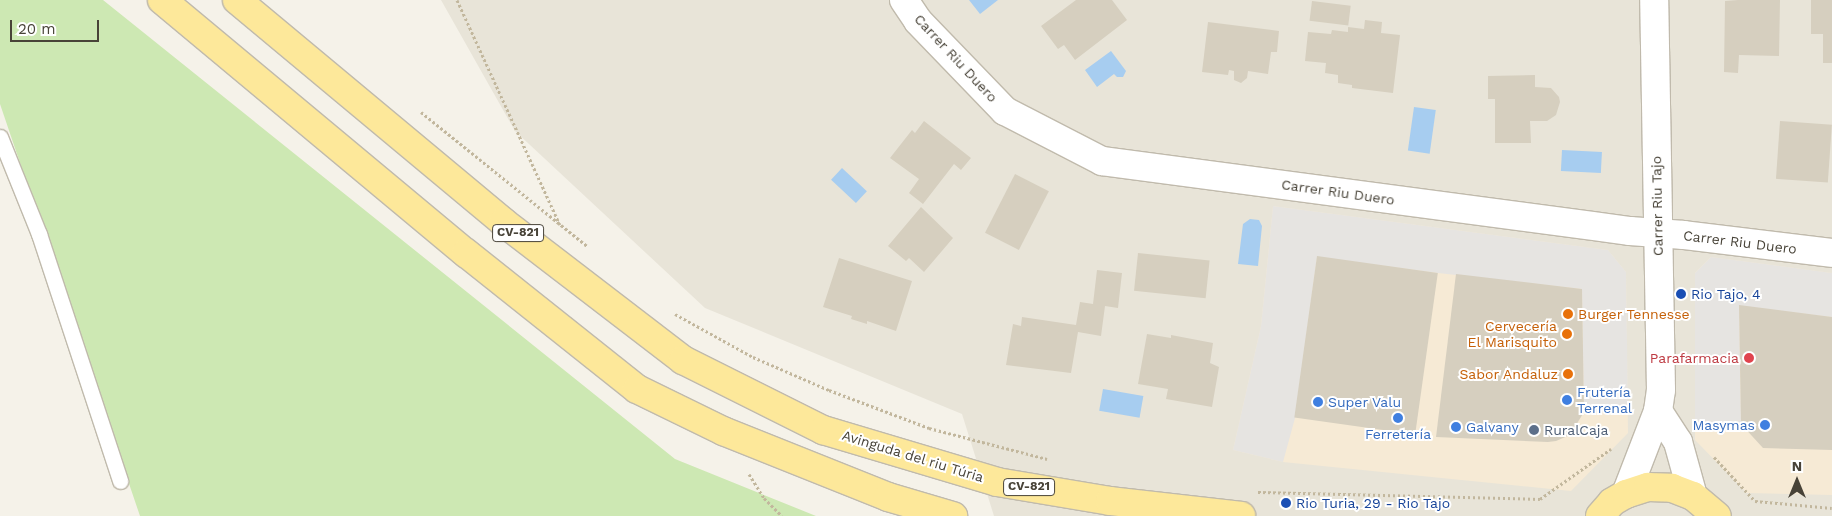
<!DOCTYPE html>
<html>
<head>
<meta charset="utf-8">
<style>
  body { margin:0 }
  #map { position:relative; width:1832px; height:516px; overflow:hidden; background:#f5f2e9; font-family:"Work Sans",sans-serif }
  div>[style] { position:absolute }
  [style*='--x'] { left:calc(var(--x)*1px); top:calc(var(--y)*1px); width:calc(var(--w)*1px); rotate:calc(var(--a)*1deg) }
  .residential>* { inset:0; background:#e8e4d8 }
  .commercial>* { inset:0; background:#f6ead5 }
  .green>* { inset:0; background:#cde8b3 }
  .parking>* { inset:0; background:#e6e4e1 }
  .water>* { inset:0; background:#a7cdf0; transform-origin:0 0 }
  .building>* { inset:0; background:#d6cfbf; transform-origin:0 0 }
  .path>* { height:3px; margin-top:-1.5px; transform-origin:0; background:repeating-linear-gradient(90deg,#c2b79d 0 2.5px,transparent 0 5px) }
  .roads { filter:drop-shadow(1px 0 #c0baac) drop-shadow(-1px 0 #c0baac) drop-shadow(0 1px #c0baac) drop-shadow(0 -1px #c0baac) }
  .service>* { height:15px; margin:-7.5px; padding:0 7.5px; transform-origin:7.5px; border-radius:7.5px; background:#fff }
  .minor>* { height:28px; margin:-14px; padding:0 14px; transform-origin:14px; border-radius:14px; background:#fff }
  .tertiary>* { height:28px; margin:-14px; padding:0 14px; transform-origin:14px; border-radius:14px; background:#fff }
  .primary>* { height:28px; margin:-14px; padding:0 14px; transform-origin:14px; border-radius:14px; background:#fde89a }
  .dots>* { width:14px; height:14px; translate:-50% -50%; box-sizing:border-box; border:2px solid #fff; border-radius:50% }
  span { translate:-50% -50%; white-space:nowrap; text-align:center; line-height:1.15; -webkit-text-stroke:4px #fff; paint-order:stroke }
  .shield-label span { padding:1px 4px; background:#fff; border:1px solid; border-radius:4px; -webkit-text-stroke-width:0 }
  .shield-label { font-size:12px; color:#484338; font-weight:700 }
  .street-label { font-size:14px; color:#484338 }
  .transit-label { font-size:14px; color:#164399 }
  .left { translate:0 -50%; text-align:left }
  .food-label { font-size:14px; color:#c56008 }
  .right { translate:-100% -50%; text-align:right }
  .health-label { font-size:14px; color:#be3a42 }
  .shop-label { font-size:14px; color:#366cbe }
  .service-label { font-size:14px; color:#4e5e75 }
  .north { position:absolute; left:1772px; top:456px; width:50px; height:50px; -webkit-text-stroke:4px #fff; paint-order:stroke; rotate:0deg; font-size:14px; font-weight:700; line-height:20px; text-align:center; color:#484338 }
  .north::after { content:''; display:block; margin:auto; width:18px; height:22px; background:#484338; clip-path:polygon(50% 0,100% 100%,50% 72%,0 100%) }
  .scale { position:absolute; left:10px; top:20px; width:89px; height:22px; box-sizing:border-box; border:2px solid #484338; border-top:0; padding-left:6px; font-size:15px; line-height:18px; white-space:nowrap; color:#484338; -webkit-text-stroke:4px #fff; paint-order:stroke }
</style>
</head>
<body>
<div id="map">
  <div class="residential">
    <div style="clip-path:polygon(441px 0,1832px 0,1832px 516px,994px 516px,962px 414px,705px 308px,515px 131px)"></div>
  </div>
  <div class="commercial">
    <div style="clip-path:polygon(1273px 206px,1608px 250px,1626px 272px,1628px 433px,1571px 491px,1283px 462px,1233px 450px,1261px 326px)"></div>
    <div style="clip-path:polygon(1711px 257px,1832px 273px,1832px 495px,1747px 493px,1695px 440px,1695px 273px)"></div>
  </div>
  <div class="green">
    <div style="clip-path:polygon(0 0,103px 0,675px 459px,816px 516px,140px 516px,0 104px)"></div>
  </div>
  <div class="parking">
    <div style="clip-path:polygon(1273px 206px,1608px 250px,1626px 272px,1628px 411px,1584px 412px,1582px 289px,1438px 273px,1317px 257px,1295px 418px,1283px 462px,1233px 450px,1261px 326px)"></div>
    <div style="clip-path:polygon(1711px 257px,1832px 273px,1832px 317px,1739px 306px,1741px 424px,1695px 424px,1695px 273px)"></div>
  </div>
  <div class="water">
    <div style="clip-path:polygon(969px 0,998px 0,980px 14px)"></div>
    <div style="clip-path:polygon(1111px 51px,1126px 71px,1123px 77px,1117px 77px,1114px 74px,1097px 87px,1085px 70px)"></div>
    <div style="left:1414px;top:107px;width:22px;height:44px;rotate:8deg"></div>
    <div style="left:1562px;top:150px;width:40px;height:21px;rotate:3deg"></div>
    <div style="left:842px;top:168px;width:34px;height:16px;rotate:43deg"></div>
    <div style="clip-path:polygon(1250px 219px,1259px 220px,1262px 226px,1258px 266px,1238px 264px,1243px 224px)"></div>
    <div style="left:1103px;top:389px;width:41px;height:22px;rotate:10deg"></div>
  </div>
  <div class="building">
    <div style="clip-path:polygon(1076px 0,1112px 0,1127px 20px,1075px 60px,1064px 45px,1058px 49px,1041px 26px)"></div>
    <div style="clip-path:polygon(1738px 0,1780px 0,1779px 56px,1739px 55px,1738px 73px,1724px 72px,1725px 1px)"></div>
    <div style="clip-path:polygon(1811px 0,1832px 0,1832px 63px,1823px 63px,1823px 34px,1811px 34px)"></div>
    <div style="left:1312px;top:1px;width:39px;height:20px;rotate:7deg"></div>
    <div style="clip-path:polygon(1365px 20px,1382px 22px,1381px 33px,1400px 35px,1393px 93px,1352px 88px,1352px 85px,1338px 83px,1338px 75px,1325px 73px,1326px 63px,1305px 61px,1308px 32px,1331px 34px,1332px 30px,1348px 32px,1348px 27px,1364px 29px)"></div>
    <div style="clip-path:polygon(1208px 22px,1279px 31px,1277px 52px,1271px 52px,1268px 74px,1248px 71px,1247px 78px,1241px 83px,1234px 80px,1234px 71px,1229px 70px,1228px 75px,1202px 72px)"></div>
    <div style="clip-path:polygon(1535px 75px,1535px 87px,1551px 88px,1559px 97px,1560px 102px,1556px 115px,1547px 121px,1530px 121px,1531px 143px,1495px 143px,1495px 99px,1488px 99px,1488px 76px)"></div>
    <div style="clip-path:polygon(924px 121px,971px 158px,961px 170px,954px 164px,923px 204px,909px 193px,919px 179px,890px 158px,912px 130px,915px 133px)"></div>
    <div style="left:1780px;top:121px;width:52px;height:58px;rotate:4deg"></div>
    <div style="left:1015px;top:174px;width:38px;height:66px;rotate:27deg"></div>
    <div style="clip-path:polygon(921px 207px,953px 238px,924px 272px,909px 258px,906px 261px,888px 246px)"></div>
    <div style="left:1138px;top:253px;width:72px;height:38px;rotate:6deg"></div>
    <div style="left:1317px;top:256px;width:122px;height:163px;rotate:8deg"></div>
    <div style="clip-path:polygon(839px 258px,912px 281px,896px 331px,867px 321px,867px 324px,851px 319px,852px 316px,823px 307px)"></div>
    <div style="clip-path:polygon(1097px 270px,1122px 273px,1118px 308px,1105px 306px,1101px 336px,1078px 332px,1071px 373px,1006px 365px,1013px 324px,1021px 326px,1022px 317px,1076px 325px,1080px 302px,1093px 304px)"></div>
    <div style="clip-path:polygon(1456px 274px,1582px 289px,1584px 412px,1570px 435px,1556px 441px,1548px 442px,1436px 437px)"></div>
    <div style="clip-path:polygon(1739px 305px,1832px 317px,1832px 450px,1763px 448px,1741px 424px)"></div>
    <div style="clip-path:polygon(1147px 334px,1171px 338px,1171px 335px,1213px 343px,1210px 363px,1219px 367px,1212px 407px,1166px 399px,1168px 389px,1138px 384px)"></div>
  </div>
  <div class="path">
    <div style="--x:457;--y:0;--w:247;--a:65.4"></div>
    <div style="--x:421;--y:112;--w:213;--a:38.9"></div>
    <div style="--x:675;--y:314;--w:89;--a:28.9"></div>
    <div style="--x:753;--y:357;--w:83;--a:23.5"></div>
    <div style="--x:829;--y:390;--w:107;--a:20.8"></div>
    <div style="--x:929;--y:428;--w:122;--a:14.7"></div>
    <div style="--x:1714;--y:457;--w:60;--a:47"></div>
    <div style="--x:1755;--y:501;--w:77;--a:5.2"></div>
    <div style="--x:749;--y:474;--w:28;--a:58"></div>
    <div style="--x:764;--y:498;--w:25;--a:45"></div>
    <div style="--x:1258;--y:492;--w:282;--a:1.4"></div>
    <div style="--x:1540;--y:499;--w:87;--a:-35.2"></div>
  </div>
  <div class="roads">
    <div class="service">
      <div style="--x:0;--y:137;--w:105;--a:68.1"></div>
      <div style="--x:39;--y:234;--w:260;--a:71.8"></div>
    </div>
    <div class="minor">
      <div style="--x:904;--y:0;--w:25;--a:56"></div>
      <div style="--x:918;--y:21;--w:125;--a:46"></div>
      <div style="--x:1005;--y:111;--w:109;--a:27.3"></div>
      <div style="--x:1102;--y:161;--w:533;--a:7.55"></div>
      <div style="--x:1630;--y:231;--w:54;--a:4.2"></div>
      <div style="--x:1684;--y:235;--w:149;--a:6.9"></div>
    </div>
    <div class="tertiary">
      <div style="--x:1658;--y:411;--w:37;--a:57"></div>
      <div style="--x:1678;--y:442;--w:56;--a:74.5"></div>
      <div style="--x:1626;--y:494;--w:89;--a:-68.9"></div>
      <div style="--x:1658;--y:411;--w:21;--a:-82"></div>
      <div style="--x:1661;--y:390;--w:390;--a:-91"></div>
    </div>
    <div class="primary">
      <div style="--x:162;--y:0;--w:396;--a:39.8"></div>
      <div style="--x:466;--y:253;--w:218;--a:38.5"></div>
      <div style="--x:637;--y:389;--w:96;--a:26"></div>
      <div style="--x:723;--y:431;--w:178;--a:21.8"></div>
      <div style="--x:888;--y:497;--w:68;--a:16.3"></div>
      <div style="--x:237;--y:0;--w:346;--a:39.8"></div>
      <div style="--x:503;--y:222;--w:227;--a:37.5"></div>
      <div style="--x:683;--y:360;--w:157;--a:26.6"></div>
      <div style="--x:823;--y:430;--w:182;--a:16.6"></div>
      <div style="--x:997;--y:482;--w:115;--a:9.5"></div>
      <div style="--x:1110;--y:501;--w:132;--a:6.5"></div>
      <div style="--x:1600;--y:516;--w:18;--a:-49"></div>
      <div style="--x:1612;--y:502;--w:16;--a:-30"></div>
      <div style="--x:1626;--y:494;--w:23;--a:-18"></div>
      <div style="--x:1648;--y:487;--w:24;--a:2"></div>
      <div style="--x:1672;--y:488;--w:22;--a:21"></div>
      <div style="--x:1693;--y:496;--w:31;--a:40"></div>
    </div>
  </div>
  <div class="dots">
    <div style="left:1681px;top:294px;background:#1a4fb4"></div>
    <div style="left:1568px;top:314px;background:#e8710a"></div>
    <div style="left:1567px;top:334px;background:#e8710a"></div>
    <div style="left:1749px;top:358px;background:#e0444e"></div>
    <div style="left:1568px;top:374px;background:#e8710a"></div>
    <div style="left:1567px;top:400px;background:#3f7fe0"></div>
    <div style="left:1318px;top:402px;background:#3f7fe0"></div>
    <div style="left:1398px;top:418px;background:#3f7fe0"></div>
    <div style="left:1765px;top:425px;background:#3f7fe0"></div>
    <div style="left:1456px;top:427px;background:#3f7fe0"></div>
    <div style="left:1534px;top:430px;background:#5c6f8a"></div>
    <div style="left:1286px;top:503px;background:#1a4fb4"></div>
  </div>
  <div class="shield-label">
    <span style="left:518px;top:233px">CV-821</span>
    <span style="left:1029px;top:487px">CV-821</span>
  </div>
  <div class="street-label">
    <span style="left:956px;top:58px;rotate:47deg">Carrer Riu Duero</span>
    <span style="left:1338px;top:192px;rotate:8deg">Carrer Riu Duero</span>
    <span style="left:1657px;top:206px;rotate:-91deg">Carrer Riu Tajo</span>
    <span style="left:1740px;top:242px;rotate:7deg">Carrer Riu Duero</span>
    <span style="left:913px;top:456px;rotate:17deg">Avinguda del riu Túria</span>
  </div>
  <div class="transit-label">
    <span class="left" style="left:1691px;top:294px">Rio Tajo, 4</span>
    <span class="left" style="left:1296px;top:503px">Rio Turia, 29 - Rio Tajo</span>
  </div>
  <div class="food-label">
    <span class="left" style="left:1578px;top:314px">Burger Tennesse</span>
    <span class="right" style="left:1557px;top:334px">Cervecería<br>El Marisquito</span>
    <span class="right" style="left:1558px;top:374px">Sabor Andaluz</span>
  </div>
  <div class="health-label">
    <span class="right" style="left:1739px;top:358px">Parafarmacia</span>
  </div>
  <div class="shop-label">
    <span class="left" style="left:1577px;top:400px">Frutería<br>Terrenal</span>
    <span class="left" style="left:1328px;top:402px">Super Valu</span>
    <span class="right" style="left:1755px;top:425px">Masymas</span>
    <span class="left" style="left:1466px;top:427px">Galvany</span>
    <span style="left:1398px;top:434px">Ferretería</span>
  </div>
  <div class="service-label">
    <span class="left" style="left:1544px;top:430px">RuralCaja</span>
  </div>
  <div class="north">N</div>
  <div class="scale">20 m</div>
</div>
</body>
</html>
